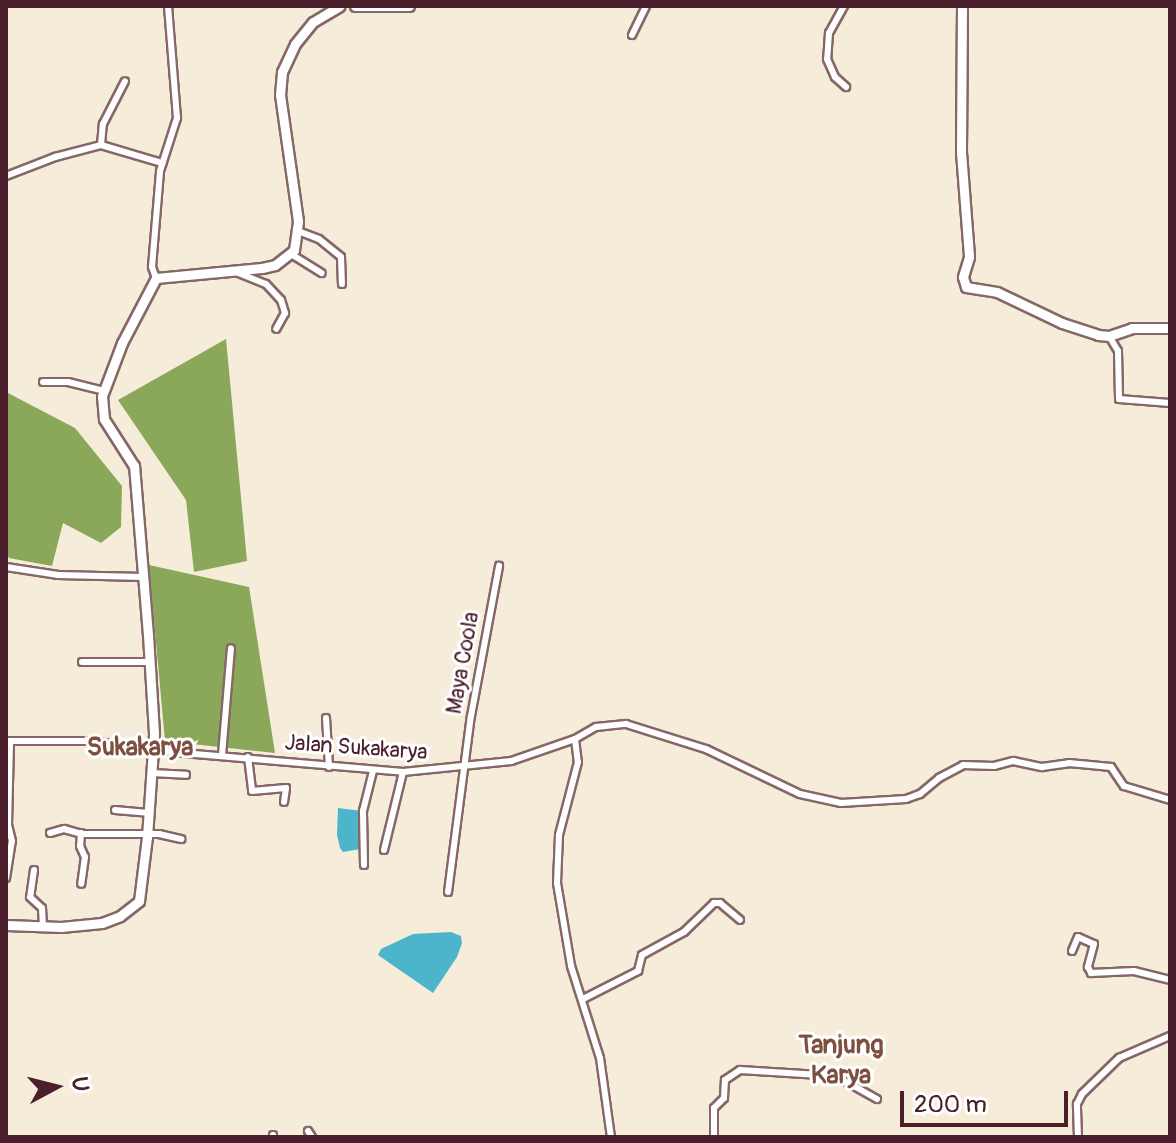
<!DOCTYPE html>
<html>
<head>
<meta charset="utf-8">
<style>
  body { margin:0 }
  #map { position:relative; width:1176px; height:1143px; overflow:hidden; background:#f5edd9; font-family:Pangolin,sans-serif }
  div>[style] { position:absolute }
  [style*='--x'] { left:calc(var(--x)*1px); top:calc(var(--y)*1px); width:calc(var(--w)*1px); rotate:calc(var(--a)*1deg) }
  .forest>* { inset:0; background:#8ba75a }
  .water>* { inset:0; background:#4cb4cb }
  .roads { filter:drop-shadow(2px 0 #866768) drop-shadow(-2px 0 #866768) drop-shadow(0 2px #866768) drop-shadow(0 -2px #866768) }
  .street>* { height:6px; margin:-3px; padding:0 3px; transform-origin:3px; border-radius:3px; background:#fff }
  .secondary>* { height:9px; margin:-4.5px; padding:0 4.5px; transform-origin:4.5px; border-radius:4.5px; background:#fff }
  span { translate:-50% -50%; white-space:nowrap; text-align:center; line-height:1.15; -webkit-text-stroke:6px #fff; paint-order:stroke }
  .street-label { font-size:22px; color:#4a1f2b }
  .quarter-label { font-size:26px; color:#7d4f3f; font-weight:700 }
  .frame { position:absolute; inset:0; border:8px solid #4a1f2b; pointer-events:none }
  .north { position:absolute; left:16px; top:1047px; width:80px; height:80px; -webkit-text-stroke:6px #fff; paint-order:stroke; rotate:83deg; font-size:22px; font-weight:700; line-height:32px; text-align:center; color:#4a1f2b }
  .north::after { content:''; display:block; margin:auto; width:28px; height:36px; background:#4a1f2b; clip-path:polygon(50% 0,100% 100%,50% 72%,0 100%) }
  .scale { position:absolute; left:900px; top:1091px; width:168px; height:36px; box-sizing:border-box; border:4px solid #4a1f2b; border-top:0; padding-left:10px; font-size:24px; line-height:28px; white-space:nowrap; color:#4a1f2b; -webkit-text-stroke:6px #fff; paint-order:stroke }
</style>
</head>
<body>
<div id="map">
  <div class="forest">
    <div style="clip-path:polygon(226px 339px,247px 561px,194px 572px,186px 500px,118px 400px)"></div>
    <div style="clip-path:polygon(6px 392px,75px 428px,122px 486px,121px 527px,101px 543px,63px 523px,52px 566px,9px 558px,6px 553px)"></div>
    <div style="clip-path:polygon(149px 565px,249px 587px,275px 753px,165px 741px)"></div>
  </div>
  <div class="water">
    <div style="clip-path:polygon(338px 808px,362px 811px,360px 849px,343px 852px,340px 848px,337px 835px)"></div>
    <div style="clip-path:polygon(451px 932px,461px 936px,462px 943px,457px 957px,433px 993px,378px 955px,381px 949px,413px 934px)"></div>
  </div>
  <div class="roads">
    <div class="street">
      <div style="--x:844;--y:6;--w:31;--a:119"></div>
      <div style="--x:829;--y:33;--w:26;--a:94"></div>
      <div style="--x:827;--y:59;--w:20;--a:66"></div>
      <div style="--x:835;--y:77;--w:15;--a:42"></div>
      <div style="--x:632;--y:35;--w:32;--a:-64"></div>
      <div style="--x:101;--y:145;--w:21;--a:-85"></div>
      <div style="--x:103;--y:124;--w:48;--a:-62.9"></div>
      <div style="--x:6;--y:176;--w:53;--a:-21.2"></div>
      <div style="--x:55;--y:157;--w:48;--a:-14.6"></div>
      <div style="--x:101;--y:145;--w:64;--a:16.4"></div>
      <div style="--x:298;--y:231;--w:22;--a:21"></div>
      <div style="--x:319;--y:239;--w:28;--a:39"></div>
      <div style="--x:341;--y:257;--w:27;--a:88"></div>
      <div style="--x:291;--y:254;--w:36;--a:32"></div>
      <div style="--x:236;--y:272;--w:32;--a:22"></div>
      <div style="--x:266;--y:284;--w:22;--a:47"></div>
      <div style="--x:281;--y:300;--w:14;--a:73"></div>
      <div style="--x:285;--y:313;--w:18;--a:119"></div>
      <div style="--x:156;--y:278;--w:12;--a:-110"></div>
      <div style="--x:152;--y:267;--w:96;--a:-85.2"></div>
      <div style="--x:160;--y:171;--w:56;--a:-72.2"></div>
      <div style="--x:177;--y:118;--w:112;--a:-94.6"></div>
      <div style="--x:1109;--y:336;--w:17;--a:59"></div>
      <div style="--x:1118;--y:351;--w:48;--a:88.8"></div>
      <div style="--x:1119;--y:399;--w:51;--a:4.5"></div>
      <div style="--x:43;--y:382;--w:25;--a:0"></div>
      <div style="--x:68;--y:382;--w:37;--a:14"></div>
      <div style="--x:6;--y:567;--w:53;--a:8.7"></div>
      <div style="--x:58;--y:575;--w:85;--a:1.3"></div>
      <div style="--x:82;--y:662;--w:68;--a:0"></div>
      <div style="--x:326;--y:718;--w:49;--a:86.5"></div>
      <div style="--x:575;--y:739;--w:24;--a:-30"></div>
      <div style="--x:596;--y:727;--w:30;--a:-6"></div>
      <div style="--x:626;--y:724;--w:84;--a:17.4"></div>
      <div style="--x:706;--y:749;--w:104;--a:25.6"></div>
      <div style="--x:800;--y:794;--w:42;--a:12.4"></div>
      <div style="--x:841;--y:803;--w:65;--a:-3.5"></div>
      <div style="--x:906;--y:799;--w:15;--a:-20"></div>
      <div style="--x:920;--y:794;--w:25;--a:-40"></div>
      <div style="--x:939;--y:778;--w:27;--a:-28"></div>
      <div style="--x:963;--y:765;--w:31;--a:2"></div>
      <div style="--x:994;--y:766;--w:20;--a:-15"></div>
      <div style="--x:1013;--y:761;--w:30;--a:12"></div>
      <div style="--x:1042;--y:767;--w:27;--a:-8"></div>
      <div style="--x:1069;--y:763;--w:42;--a:5.4"></div>
      <div style="--x:1111;--y:767;--w:23;--a:56"></div>
      <div style="--x:1124;--y:786;--w:48;--a:16.9"></div>
      <div style="--x:6;--y:741;--w:87;--a:0"></div>
      <div style="--x:93;--y:741;--w:56;--a:9.3"></div>
      <div style="--x:148;--y:750;--w:256;--a:4.9"></div>
      <div style="--x:403;--y:772;--w:109;--a:-5.8"></div>
      <div style="--x:511;--y:761;--w:68;--a:-19"></div>
      <div style="--x:575;--y:739;--w:23;--a:83"></div>
      <div style="--x:578;--y:762;--w:75;--a:104.6"></div>
      <div style="--x:559;--y:835;--w:48;--a:92.4"></div>
      <div style="--x:557;--y:883;--w:84;--a:80.4"></div>
      <div style="--x:571;--y:966;--w:96;--a:72.5"></div>
      <div style="--x:600;--y:1058;--w:80;--a:82.1"></div>
      <div style="--x:222;--y:755;--w:107;--a:-85.2"></div>
      <div style="--x:248;--y:757;--w:34;--a:83"></div>
      <div style="--x:252;--y:791;--w:34;--a:-5"></div>
      <div style="--x:286;--y:788;--w:14;--a:98"></div>
      <div style="--x:151;--y:773;--w:35;--a:3"></div>
      <div style="--x:115;--y:810;--w:33;--a:5"></div>
      <div style="--x:50;--y:833;--w:15;--a:-16"></div>
      <div style="--x:64;--y:829;--w:19;--a:16"></div>
      <div style="--x:82;--y:834;--w:77;--a:0"></div>
      <div style="--x:159;--y:834;--w:23;--a:13"></div>
      <div style="--x:81;--y:833;--w:13;--a:94"></div>
      <div style="--x:80;--y:846;--w:12;--a:66"></div>
      <div style="--x:85;--y:857;--w:27;--a:98"></div>
      <div style="--x:384;--y:850;--w:80;--a:-76.3"></div>
      <div style="--x:364;--y:865;--w:54;--a:-91.1"></div>
      <div style="--x:363;--y:811;--w:41;--a:-76"></div>
      <div style="--x:34;--y:870;--w:27;--a:98"></div>
      <div style="--x:30;--y:897;--w:16;--a:43"></div>
      <div style="--x:42;--y:908;--w:18;--a:87"></div>
      <div style="--x:6;--y:878;--w:37;--a:-81"></div>
      <div style="--x:12;--y:841;--w:16;--a:-104"></div>
      <div style="--x:8;--y:825;--w:84;--a:-88.6"></div>
      <div style="--x:448;--y:892;--w:177;--a:-82.6"></div>
      <div style="--x:471;--y:716;--w:153;--a:-79.4"></div>
      <div style="--x:1072;--y:951;--w:15;--a:-67"></div>
      <div style="--x:1078;--y:937;--w:17;--a:24"></div>
      <div style="--x:1094;--y:944;--w:24;--a:105"></div>
      <div style="--x:1088;--y:967;--w:7;--a:63"></div>
      <div style="--x:1091;--y:973;--w:43;--a:-2.7"></div>
      <div style="--x:1134;--y:971;--w:37;--a:14"></div>
      <div style="--x:583;--y:999;--w:62;--a:-27"></div>
      <div style="--x:638;--y:971;--w:16;--a:-76"></div>
      <div style="--x:642;--y:955;--w:48;--a:-28.7"></div>
      <div style="--x:684;--y:932;--w:42;--a:-44"></div>
      <div style="--x:714;--y:903;--w:6;--a:0"></div>
      <div style="--x:720;--y:903;--w:26;--a:40"></div>
      <div style="--x:308;--y:1131;--w:7;--a:56"></div>
      <div style="--x:273;--y:1137;--w:2;--a:-90"></div>
      <div style="--x:714;--y:1137;--w:29;--a:-90"></div>
      <div style="--x:714;--y:1108;--w:14;--a:-45"></div>
      <div style="--x:724;--y:1098;--w:18;--a:-87"></div>
      <div style="--x:725;--y:1080;--w:18;--a:-34"></div>
      <div style="--x:740;--y:1070;--w:96;--a:3.6"></div>
      <div style="--x:836;--y:1076;--w:47;--a:29.3"></div>
      <div style="--x:1078;--y:1137;--w:33;--a:-92"></div>
      <div style="--x:1077;--y:1104;--w:11;--a:-63"></div>
      <div style="--x:1082;--y:1094;--w:52;--a:-44.2"></div>
      <div style="--x:1119;--y:1058;--w:56;--a:-23.3"></div>
    </div>
    <div class="secondary">
      <div style="--x:355;--y:6;--w:54;--a:0"></div>
      <div style="--x:962;--y:6;--w:146;--a:90.4"></div>
      <div style="--x:961;--y:152;--w:105;--a:85.6"></div>
      <div style="--x:969;--y:257;--w:21;--a:107"></div>
      <div style="--x:963;--y:277;--w:10;--a:73"></div>
      <div style="--x:966;--y:287;--w:31;--a:9"></div>
      <div style="--x:997;--y:292;--w:72;--a:25.5"></div>
      <div style="--x:1062;--y:323;--w:38;--a:18"></div>
      <div style="--x:1098;--y:335;--w:11;--a:5"></div>
      <div style="--x:1109;--y:336;--w:24;--a:-19"></div>
      <div style="--x:1132;--y:328;--w:38;--a:0"></div>
      <div style="--x:6;--y:925;--w:55;--a:2.1"></div>
      <div style="--x:61;--y:927;--w:41;--a:-5.6"></div>
      <div style="--x:102;--y:923;--w:19;--a:-21"></div>
      <div style="--x:120;--y:916;--w:24;--a:-38"></div>
      <div style="--x:139;--y:901;--w:64;--a:-82.9"></div>
      <div style="--x:147;--y:837;--w:104;--a:-86.1"></div>
      <div style="--x:154;--y:733;--w:98;--a:-93.5"></div>
      <div style="--x:148;--y:635;--w:170;--a:-94.7"></div>
      <div style="--x:134;--y:466;--w:56;--a:-122.6"></div>
      <div style="--x:104;--y:419;--w:23;--a:-95"></div>
      <div style="--x:102;--y:396;--w:57;--a:-69.3"></div>
      <div style="--x:122;--y:343;--w:73;--a:-62.4"></div>
      <div style="--x:156;--y:278;--w:106;--a:-5.4"></div>
      <div style="--x:262;--y:268;--w:13;--a:-13"></div>
      <div style="--x:275;--y:265;--w:24;--a:-38"></div>
      <div style="--x:294;--y:250;--w:29;--a:-82"></div>
      <div style="--x:298;--y:221;--w:127;--a:-98.1"></div>
      <div style="--x:280;--y:95;--w:23;--a:-85"></div>
      <div style="--x:282;--y:72;--w:31;--a:-65"></div>
      <div style="--x:295;--y:44;--w:28;--a:-51"></div>
      <div style="--x:313;--y:22;--w:31;--a:-31"></div>
    </div>
  </div>
  <div class="street-label">
    <span style="left:463px;top:663px;rotate:-80deg">Maya Coola</span>
    <span style="left:356px;top:748px;rotate:4deg">Jalan Sukakarya</span>
  </div>
  <div class="quarter-label">
    <span style="left:140px;top:748px">Sukakarya</span>
    <span style="left:841px;top:1061px">Tanjung<br>Karya</span>
  </div>
  <div class="frame"></div>
  <div class="north">U</div>
  <div class="scale">200 m</div>
</div>
</body>
</html>
